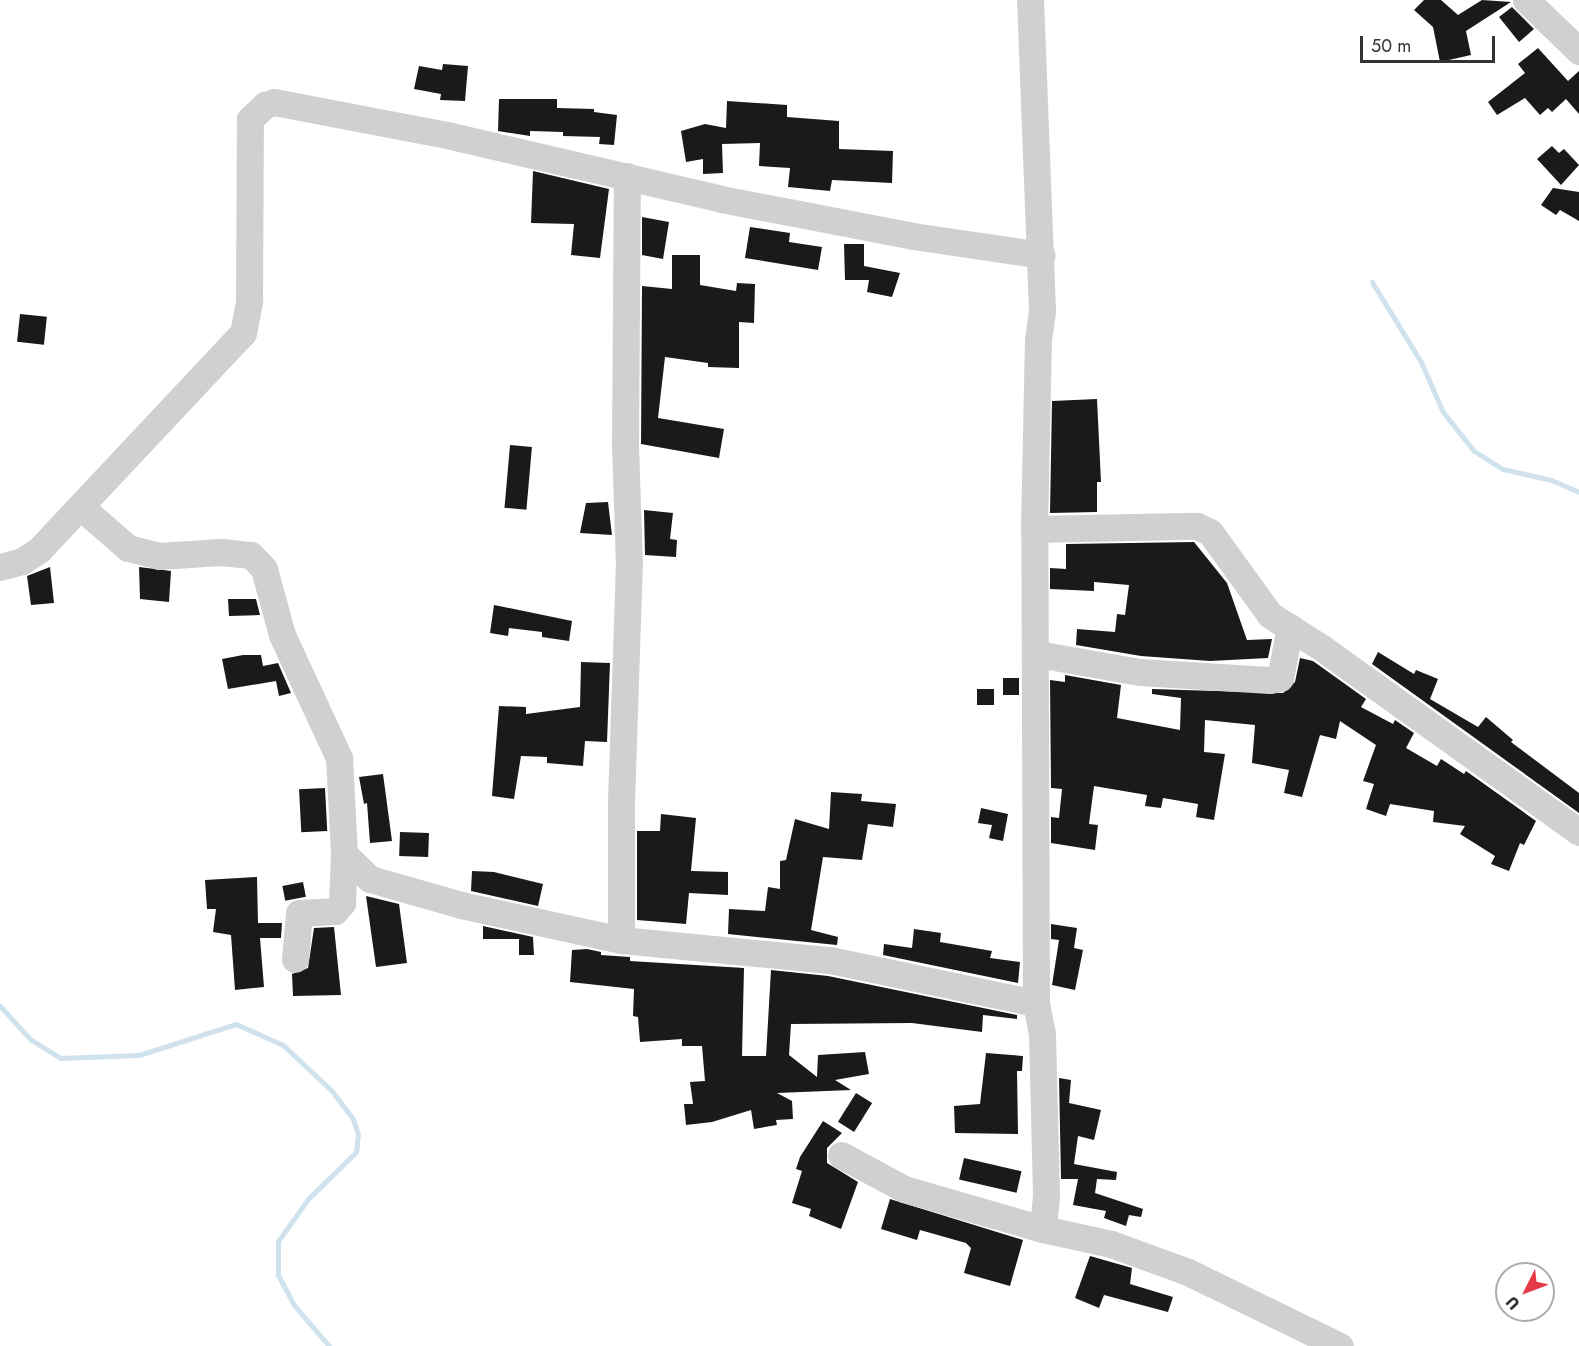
<!DOCTYPE html>
<html>
<head>
<meta charset="utf-8">
<style>
  body { margin:0 }
  #map { position:relative; width:1579px; height:1346px; overflow:hidden; background:#fff; font-family:Jost,sans-serif }
  div>[style] { position:absolute }
  [style*='--x'] { left:calc(var(--x)*1px); top:calc(var(--y)*1px); width:calc(var(--w)*1px); rotate:calc(var(--a)*1deg) }
  .stream>* { height:5px; margin:-2.5px; padding:0 2.5px; transform-origin:2.5px; border-radius:2.5px; background:#cfe2ee }
  .building>* { inset:0; background:#1a1a1a; transform-origin:0 0 }
  .minor>* { height:27px; margin:-13.5px; padding:0 13.5px; transform-origin:13.5px; border-radius:13.5px; background:#d0d0d0 }
  span { translate:-50% -50%; white-space:nowrap; text-align:center; line-height:1.15; -webkit-text-stroke:6px #fff; paint-order:stroke }
  .north { position:absolute; left:1495px; top:1262px; width:60px; height:60px; box-sizing:border-box; background:#fff; border:2px solid #adadad; border-radius:50%; rotate:228deg; font-size:16px; font-weight:700; line-height:24px; text-align:center; color:#333 }
  .north::after { content:''; display:block; margin:auto; width:21px; height:27px; background:#e63946; clip-path:polygon(50% 0,100% 100%,50% 72%,0 100%) }
  .scale { position:absolute; left:1360px; top:36px; width:135px; height:27px; box-sizing:border-box; border:3px solid #333; border-top:0; padding-left:8px; font-size:18px; line-height:21px; white-space:nowrap; color:#333; -webkit-text-stroke:4px #fff; paint-order:stroke }
</style>
</head>
<body>
<div id="map">
  <div class="stream">
    <div style="--x:1372;--y:282;--w:94;--a:58.5"></div>
    <div style="--x:1421;--y:362;--w:55;--a:66.3"></div>
    <div style="--x:1443;--y:412;--w:50;--a:51.5"></div>
    <div style="--x:1474;--y:451;--w:34;--a:32"></div>
    <div style="--x:1503;--y:469;--w:49;--a:12.9"></div>
    <div style="--x:1551;--y:480;--w:30;--a:23"></div>
    <div style="--x:0;--y:1006;--w:45;--a:47.7"></div>
    <div style="--x:30;--y:1039;--w:36;--a:32"></div>
    <div style="--x:60;--y:1058;--w:79;--a:-2.2"></div>
    <div style="--x:139;--y:1055;--w:102;--a:-17.7"></div>
    <div style="--x:236;--y:1024;--w:51;--a:24.1"></div>
    <div style="--x:283;--y:1045;--w:67;--a:43.2"></div>
    <div style="--x:332;--y:1091;--w:35;--a:53"></div>
    <div style="--x:353;--y:1119;--w:16;--a:72"></div>
    <div style="--x:358;--y:1134;--w:18;--a:96"></div>
    <div style="--x:356;--y:1152;--w:67;--a:135.6"></div>
    <div style="--x:308;--y:1199;--w:52;--a:125.5"></div>
    <div style="--x:278;--y:1241;--w:34;--a:90"></div>
    <div style="--x:278;--y:1275;--w:34;--a:62"></div>
    <div style="--x:294;--y:1305;--w:54;--a:49.5"></div>
  </div>
  <div class="building">
    <div style="clip-path:polygon(1424px 0,1441px 0,1458px 15px,1482px 0,1511px 2px,1466px 31px,1471px 55px,1440px 62px,1433px 27px,1414px 10px)"></div>
    <div style="clip-path:polygon(1512px 7px,1534px 29px,1519px 42px,1499px 17px)"></div>
    <div style="clip-path:polygon(1538px 48px,1568px 81px,1579px 71px,1579px 114px,1566px 99px,1552px 112px,1548px 108px,1540px 115px,1525px 98px,1497px 115px,1488px 102px,1525px 73px,1518px 64px)"></div>
    <div style="clip-path:polygon(443px 64px,468px 66px,465px 101px,440px 100px,441px 94px,414px 89px,419px 66px,442px 70px)"></div>
    <div style="clip-path:polygon(499px 99px,557px 99px,557px 108px,594px 109px,594px 112px,617px 115px,614px 145px,599px 144px,600px 137px,563px 136px,563px 132px,530px 131px,530px 136px,498px 131px)"></div>
    <div style="clip-path:polygon(727px 101px,787px 105px,787px 117px,839px 121px,839px 149px,893px 151px,892px 183px,832px 180px,830px 191px,788px 187px,790px 168px,759px 166px,760px 143px,722px 144px,723px 173px,703px 174px,703px 159px,686px 162px,681px 131px,705px 124px,726px 128px)"></div>
    <div style="clip-path:polygon(1552px 146px,1559px 153px,1564px 149px,1579px 165px,1561px 185px,1537px 159px)"></div>
    <div style="clip-path:polygon(533px 171px,609px 189px,600px 258px,571px 255px,574px 224px,531px 223px)"></div>
    <div style="clip-path:polygon(1553px 188px,1579px 192px,1579px 221px,1560px 210px,1556px 215px,1541px 205px)"></div>
    <div style="clip-path:polygon(642px 217px,669px 222px,663px 259px,642px 255px)"></div>
    <div style="clip-path:polygon(750px 227px,790px 233px,789px 242px,822px 247px,818px 270px,745px 258px)"></div>
    <div style="clip-path:polygon(844px 244px,864px 244px,864px 266px,900px 273px,892px 297px,867px 292px,869px 280px,845px 280px)"></div>
    <div style="clip-path:polygon(672px 255px,700px 255px,700px 285px,736px 291px,737px 283px,755px 284px,754px 323px,739px 322px,739px 368px,708px 367px,708px 363px,665px 357px,658px 418px,724px 429px,719px 458px,641px 444px,642px 286px,672px 289px)"></div>
    <div style="left:20px;top:314px;width:27px;height:28px;rotate:6deg"></div>
    <div style="clip-path:polygon(1097px 399px,1101px 482px,1097px 482px,1097px 512px,1050px 513px,1052px 401px)"></div>
    <div style="left:510px;top:445px;width:22px;height:63px;rotate:5deg"></div>
    <div style="clip-path:polygon(608px 502px,612px 535px,580px 533px,586px 503px)"></div>
    <div style="clip-path:polygon(644px 510px,673px 513px,670px 539px,677px 540px,676px 557px,645px 555px)"></div>
    <div style="clip-path:polygon(1194px 542px,1227px 583px,1247px 640px,1272px 639px,1268px 658px,1210px 661px,1141px 656px,1076px 645px,1077px 629px,1115px 632px,1117px 614px,1125px 615px,1129px 585px,1094px 582px,1094px 591px,1050px 589px,1050px 568px,1066px 569px,1066px 544px)"></div>
    <div style="clip-path:polygon(50px 567px,54px 603px,31px 605px,27px 576px)"></div>
    <div style="clip-path:polygon(139px 567px,171px 571px,169px 602px,140px 599px)"></div>
    <div style="clip-path:polygon(228px 599px,256px 599px,260px 615px,229px 616px)"></div>
    <div style="clip-path:polygon(494px 605px,572px 621px,569px 641px,542px 637px,542px 632px,509px 628px,508px 636px,490px 633px)"></div>
    <div style="clip-path:polygon(1378px 652px,1414px 674px,1416px 670px,1438px 679px,1430px 699px,1478px 727px,1486px 717px,1513px 740px,1511px 742px,1579px 793px,1579px 813px,1372px 664px)"></div>
    <div style="clip-path:polygon(243px 655px,261px 655px,263px 666px,278px 663px,291px 693px,279px 696px,276px 681px,228px 689px,222px 659px)"></div>
    <div style="clip-path:polygon(1300px 658px,1313px 661px,1366px 699px,1361px 707px,1393px 724px,1395px 720px,1414px 733px,1406px 748px,1437px 766px,1441px 759px,1464px 774px,1466px 771px,1536px 821px,1524px 845px,1520px 843px,1509px 871px,1491px 864px,1495px 856px,1460px 834px,1465px 826px,1433px 822px,1434px 811px,1390px 804px,1386px 816px,1366px 809px,1374px 784px,1363px 781px,1376px 745px,1340px 721px,1336px 739px,1320px 735px,1302px 797px,1284px 793px,1289px 770px,1252px 763px,1255px 725px,1205px 720px,1204px 752px,1225px 754px,1214px 820px,1196px 817px,1198px 804px,1163px 798px,1161px 808px,1145px 806px,1147px 795px,1094px 786px,1089px 824px,1098px 825px,1095px 850px,1051px 843px,1051px 817px,1059px 818px,1062px 789px,1051px 788px,1050px 680px,1065px 682px,1065px 675px,1121px 685px,1117px 718px,1180px 730px,1181px 698px,1152px 694px,1152px 689px,1283px 693px,1295px 682px)"></div>
    <div style="clip-path:polygon(581px 662px,610px 663px,607px 742px,585px 741px,583px 766px,547px 763px,547px 757px,521px 756px,514px 799px,492px 796px,499px 706px,526px 707px,526px 714px,580px 707px)"></div>
    <div style="left:1003px;top:678px;width:16px;height:17px"></div>
    <div style="left:977px;top:689px;width:17px;height:16px"></div>
    <div style="clip-path:polygon(383px 774px,392px 841px,370px 843px,367px 803px,364px 804px,359px 777px)"></div>
    <div style="left:325px;top:788px;width:43px;height:26px;rotate:87deg"></div>
    <div style="clip-path:polygon(831px 792px,862px 794px,861px 801px,896px 804px,893px 827px,868px 824px,862px 860px,823px 857px,811px 930px,838px 937px,837px 945px,728px 934px,729px 909px,765px 911px,768px 887px,780px 889px,780px 861px,786px 860px,795px 819px,829px 829px)"></div>
    <div style="clip-path:polygon(981px 808px,1008px 814px,1003px 841px,989px 838px,992px 825px,978px 823px)"></div>
    <div style="clip-path:polygon(661px 814px,696px 818px,691px 871px,728px 872px,728px 895px,689px 893px,686px 924px,637px 920px,637px 831px,660px 831px)"></div>
    <div style="left:400px;top:832px;width:29px;height:24px;rotate:2deg"></div>
    <div style="clip-path:polygon(472px 871px,494px 872px,543px 884px,538px 906px,471px 891px)"></div>
    <div style="clip-path:polygon(257px 877px,258px 923px,282px 923px,281px 938px,260px 938px,264px 987px,235px 990px,231px 935px,213px 932px,216px 909px,207px 909px,205px 880px)"></div>
    <div style="left:303px;top:882px;width:15px;height:21px;rotate:79deg"></div>
    <div style="clip-path:polygon(366px 896px,399px 904px,407px 963px,376px 967px)"></div>
    <div style="clip-path:polygon(1051px 924px,1077px 928px,1074px 948px,1083px 950px,1075px 990px,1052px 985px,1059px 940px,1051px 939px)"></div>
    <div style="clip-path:polygon(483px 926px,533px 937px,534px 955px,519px 955px,519px 939px,483px 939px)"></div>
    <div style="clip-path:polygon(334px 927px,341px 995px,293px 996px,292px 974px,308px 968px,314px 928px)"></div>
    <div style="clip-path:polygon(914px 929px,941px 933px,940px 942px,992px 951px,990px 958px,1020px 962px,1018px 983px,883px 955px,884px 944px,912px 948px)"></div>
    <div style="clip-path:polygon(587px 949px,601px 952px,601px 955px,630px 957px,630px 961px,744px 968px,742px 1056px,766px 1056px,771px 970px,828px 976px,1017px 1015px,1017px 1019px,983px 1015px,982px 1032px,912px 1023px,791px 1024px,789px 1055px,817px 1077px,818px 1055px,865px 1052px,869px 1074px,835px 1080px,851px 1090px,777px 1093px,792px 1101px,793px 1119px,776px 1120px,777px 1125px,754px 1129px,751px 1110px,712px 1122px,686px 1125px,684px 1104px,693px 1104px,690px 1082px,705px 1081px,702px 1046px,682px 1046px,682px 1039px,640px 1042px,638px 1017px,633px 1016px,634px 989px,570px 982px,572px 950px)"></div>
    <div style="clip-path:polygon(986px 1053px,1023px 1056px,1022px 1071px,1017px 1071px,1018px 1134px,955px 1133px,954px 1106px,980px 1104px)"></div>
    <div style="clip-path:polygon(1059px 1078px,1071px 1080px,1069px 1103px,1101px 1110px,1094px 1140px,1078px 1136px,1074px 1164px,1117px 1172px,1116px 1180px,1097px 1179px,1095px 1193px,1143px 1209px,1141px 1217px,1129px 1215px,1126px 1226px,1104px 1218px,1106px 1211px,1073px 1205px,1078px 1179px,1061px 1179px)"></div>
    <div style="left:856px;top:1093px;width:19px;height:34px;rotate:32deg"></div>
    <div style="clip-path:polygon(823px 1121px,842px 1133px,827px 1148px,827px 1163px,858px 1182px,841px 1229px,809px 1216px,811px 1209px,792px 1203px,802px 1171px,796px 1169px,800px 1157px)"></div>
    <div style="left:964px;top:1158px;width:59px;height:22px;rotate:13deg"></div>
    <div style="clip-path:polygon(890px 1199px,1023px 1240px,1010px 1286px,964px 1273px,971px 1248px,966px 1243px,920px 1230px,917px 1240px,881px 1229px)"></div>
    <div style="clip-path:polygon(1090px 1256px,1132px 1268px,1130px 1284px,1173px 1297px,1168px 1312px,1104px 1295px,1099px 1308px,1075px 1298px)"></div>
  </div>
  <div class="minor">
    <div style="--x:1526;--y:0;--w:74;--a:43.9"></div>
    <div style="--x:82;--y:508;--w:61;--a:41"></div>
    <div style="--x:128;--y:548;--w:32;--a:14"></div>
    <div style="--x:159;--y:556;--w:62;--a:-3.7"></div>
    <div style="--x:221;--y:552;--w:30;--a:6"></div>
    <div style="--x:251;--y:555;--w:19;--a:47"></div>
    <div style="--x:264;--y:569;--w:68;--a:74.7"></div>
    <div style="--x:282;--y:635;--w:136;--a:65.1"></div>
    <div style="--x:339;--y:758;--w:96;--a:87"></div>
    <div style="--x:344;--y:854;--w:36;--a:44"></div>
    <div style="--x:370;--y:879;--w:95;--a:15.9"></div>
    <div style="--x:461;--y:905;--w:164;--a:12.3"></div>
    <div style="--x:621;--y:940;--w:210;--a:5.5"></div>
    <div style="--x:830;--y:960;--w:210;--a:11.8"></div>
    <div style="--x:1034;--y:529;--w:163;--a:-1.1"></div>
    <div style="--x:1197;--y:526;--w:14;--a:25"></div>
    <div style="--x:1210;--y:532;--w:102;--a:54.1"></div>
    <div style="--x:1270;--y:615;--w:62;--a:32.4"></div>
    <div style="--x:1322;--y:648;--w:316;--a:35.6"></div>
    <div style="--x:0;--y:567;--w:23;--a:-15"></div>
    <div style="--x:22;--y:561;--w:20;--a:-33"></div>
    <div style="--x:39;--y:550;--w:298;--a:-46.8"></div>
    <div style="--x:243;--y:333;--w:33;--a:-79"></div>
    <div style="--x:249;--y:301;--w:182;--a:-89.7"></div>
    <div style="--x:250;--y:119;--w:21;--a:-43"></div>
    <div style="--x:265;--y:105;--w:9;--a:-18"></div>
    <div style="--x:274;--y:102;--w:176;--a:10.8"></div>
    <div style="--x:447;--y:135;--w:281;--a:13.1"></div>
    <div style="--x:721;--y:199;--w:196;--a:10.9"></div>
    <div style="--x:913;--y:236;--w:130;--a:8.4"></div>
    <div style="--x:1037;--y:654;--w:104;--a:10"></div>
    <div style="--x:1139;--y:672;--w:131;--a:3.5"></div>
    <div style="--x:1270;--y:680;--w:10;--a:-11"></div>
    <div style="--x:1280;--y:678;--w:52;--a:-78.9"></div>
    <div style="--x:621;--y:940;--w:138;--a:-90"></div>
    <div style="--x:621;--y:802;--w:237;--a:-88.1"></div>
    <div style="--x:629;--y:565;--w:119;--a:-91.9"></div>
    <div style="--x:625;--y:446;--w:270;--a:-89.6"></div>
    <div style="--x:295;--y:959;--w:46;--a:-85"></div>
    <div style="--x:299;--y:913;--w:36;--a:-3"></div>
    <div style="--x:335;--y:911;--w:11;--a:-49"></div>
    <div style="--x:342;--y:903;--w:49;--a:-87.7"></div>
    <div style="--x:841;--y:1155;--w:72;--a:28.4"></div>
    <div style="--x:904;--y:1189;--w:145;--a:16.1"></div>
    <div style="--x:1043;--y:1229;--w:34;--a:-85"></div>
    <div style="--x:1046;--y:1195;--w:161;--a:-91.4"></div>
    <div style="--x:1042;--y:1034;--w:32;--a:-101"></div>
    <div style="--x:1036;--y:1003;--w:474;--a:-90.2"></div>
    <div style="--x:1034;--y:529;--w:189;--a:-88.8"></div>
    <div style="--x:1038;--y:340;--w:29;--a:-82"></div>
    <div style="--x:1042;--y:311;--w:311;--a:-92.2"></div>
    <div style="--x:1043;--y:1229;--w:70;--a:12.4"></div>
    <div style="--x:1111;--y:1244;--w:82;--a:20"></div>
    <div style="--x:1188;--y:1272;--w:169;--a:26"></div>
  </div>
  <div class="north">U</div>
  <div class="scale">50 m</div>
</div>
</body>
</html>
